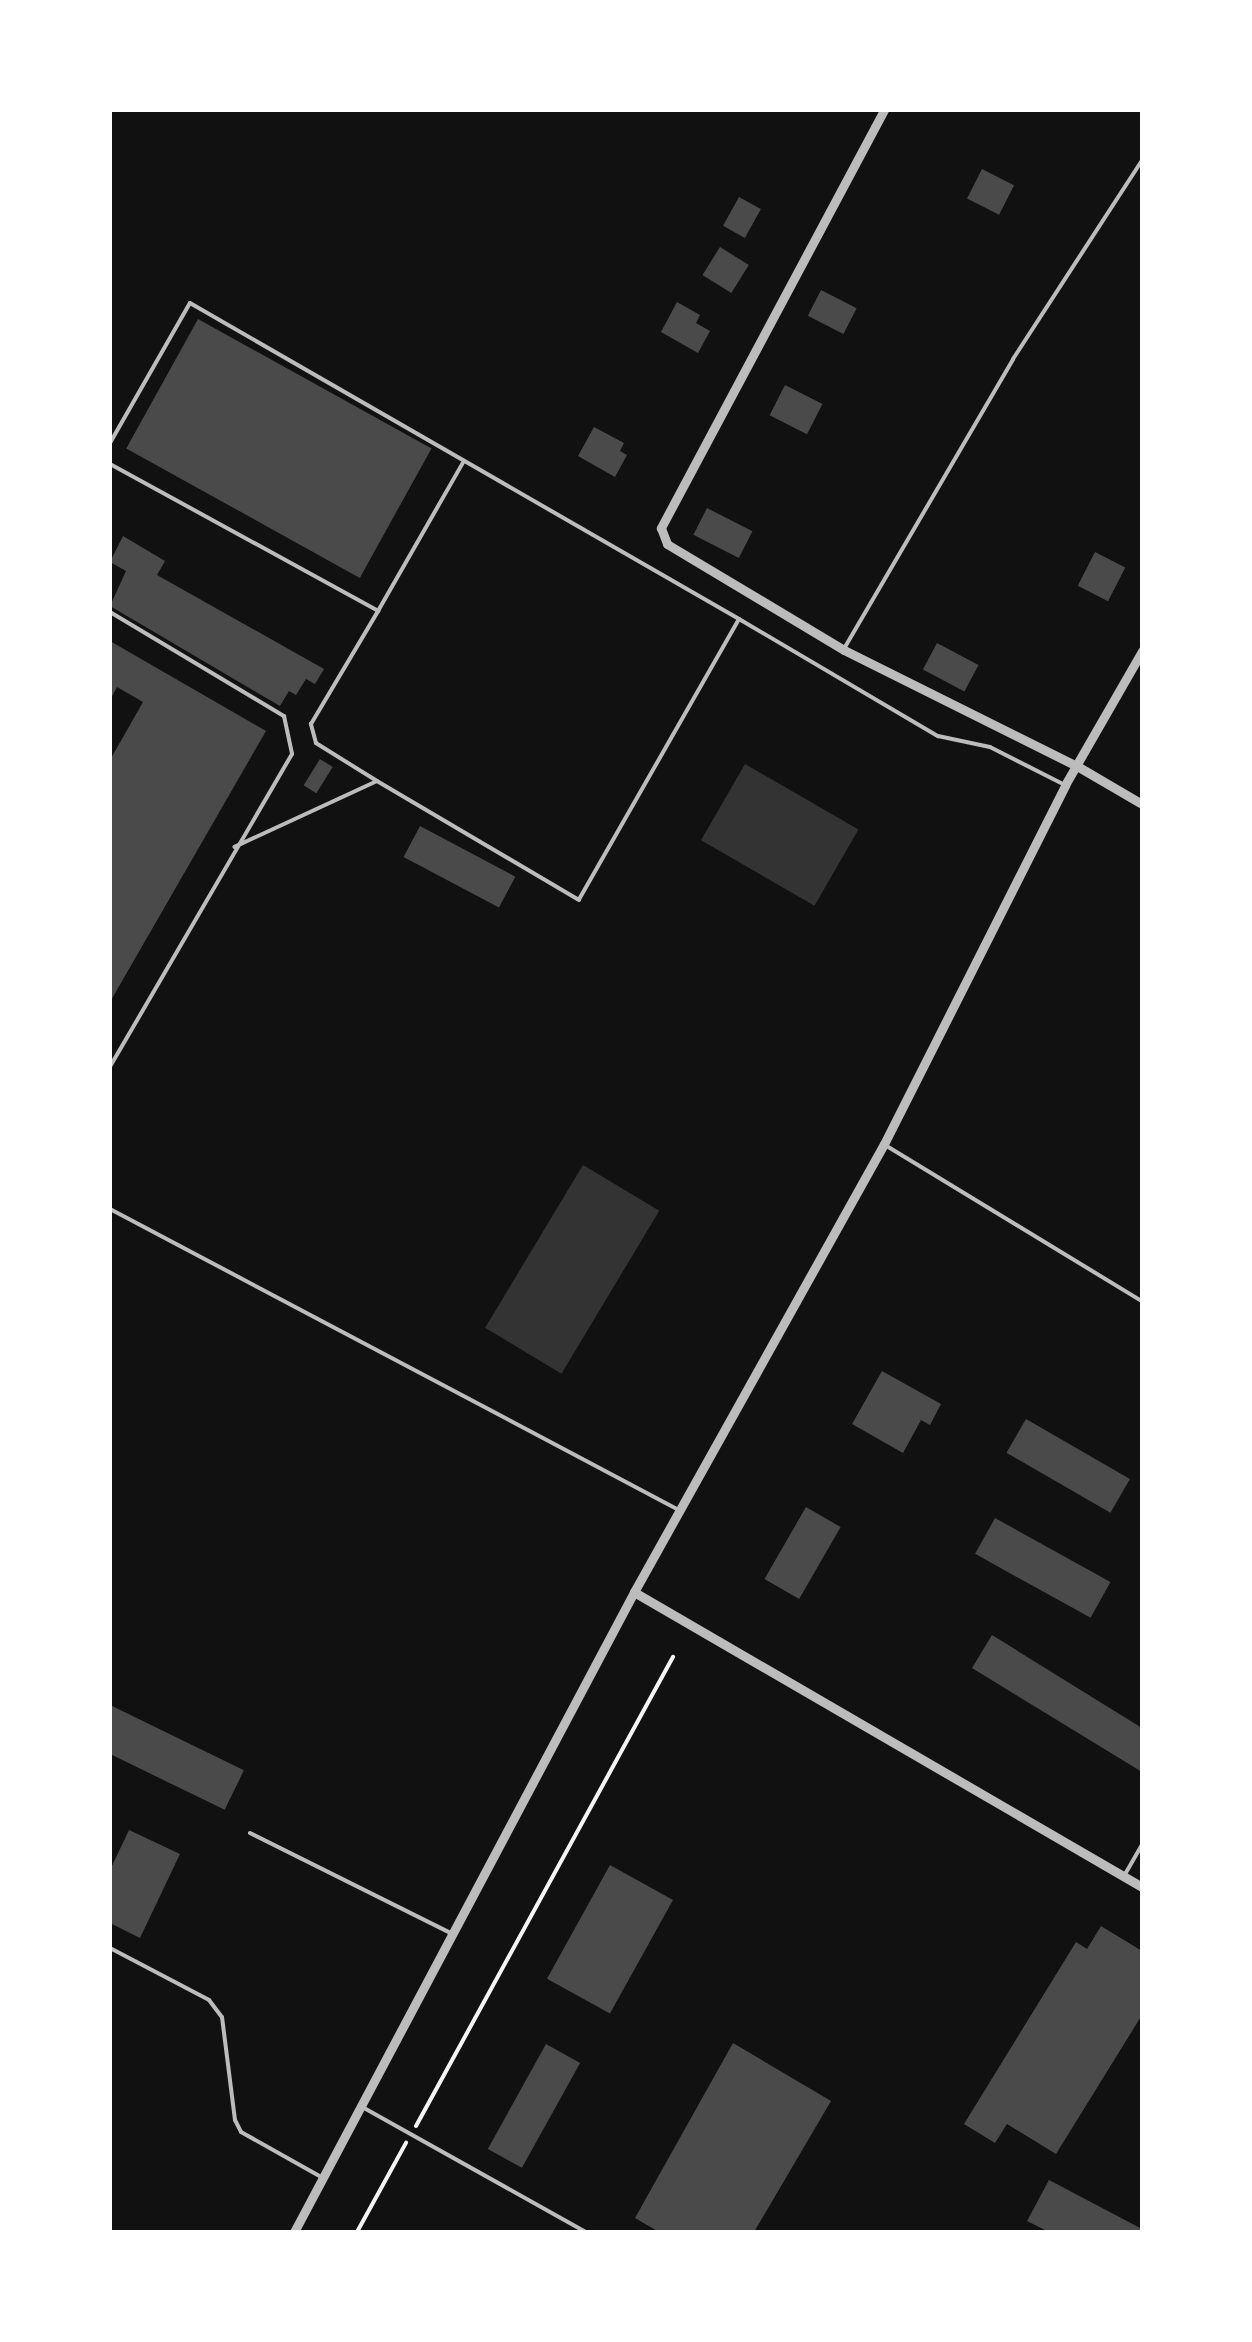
<!DOCTYPE html>
<html>
<head>
<meta charset="utf-8">
<style>
  body { margin:0 }
  #map { position:relative; width:1252px; height:2342px; overflow:hidden; background:#111; font-family:Georgia,serif }
  div>[style] { position:absolute }
  [style*='--x'] { left:calc(var(--x)*1px); top:calc(var(--y)*1px); width:calc(var(--w)*1px); rotate:calc(var(--a)*1deg) }
  .water>* { inset:0; background:#333; transform-origin:0 0 }
  .building>* { inset:0; background:#4a4a4a; transform-origin:0 0 }
  .path>* { height:4px; margin:-2px; padding:0 2px; transform-origin:2px; border-radius:2px; background:#f5f5f5 }
  .service>* { height:4px; margin:-2px; padding:0 2px; transform-origin:2px; border-radius:2px; background:#bcbcbc }
  .minor>* { height:9px; margin:-4.5px; padding:0 4.5px; transform-origin:4.5px; border-radius:4.5px; background:#bcbcbc }
  span { translate:-50% -50%; white-space:nowrap; text-align:center; line-height:1.15; -webkit-text-stroke:8px #fff; paint-order:stroke }
  .frame { position:absolute; inset:0; border:112px solid #fff; pointer-events:none }
</style>
</head>
<body>
<div id="map">
  <div class="water">
    <div style="left:745px;top:764px;width:131px;height:88px;rotate:30deg"></div>
    <div style="left:583px;top:1165px;width:89px;height:190px;rotate:31deg"></div>
  </div>
  <div class="building">
    <div style="left:982px;top:169px;width:36px;height:33px;rotate:27deg"></div>
    <div style="left:739px;top:197px;width:25px;height:33px;rotate:29deg"></div>
    <div style="left:720px;top:247px;width:34px;height:33px;rotate:32deg"></div>
    <div style="left:821px;top:290px;width:40px;height:29px;rotate:27deg"></div>
    <div style="clip-path:polygon(677px 302px,700px 315px,696px 323px,710px 331px,698px 353px,661px 332px)"></div>
    <div style="left:198px;top:319px;width:267px;height:148px;rotate:29deg"></div>
    <div style="left:785px;top:385px;width:42px;height:34px;rotate:27deg"></div>
    <div style="clip-path:polygon(594px 427px,624px 443px,620px 451px,627px 455px,615px 477px,578px 456px)"></div>
    <div style="left:707px;top:508px;width:51px;height:30px;rotate:27deg"></div>
    <div style="clip-path:polygon(123px 536px,165px 561px,157px 575px,324px 669px,315px 684px,306px 679px,296px 695px,289px 691px,280px 706px,110px 606px,126px 571px,110px 562px)"></div>
    <div style="left:1095px;top:552px;width:34px;height:38px;rotate:27deg"></div>
    <div style="clip-path:polygon(110px 641px,266px 731px,110px 1002px,110px 760px,143px 702px,117px 687px,110px 700px)"></div>
    <div style="left:937px;top:643px;width:47px;height:30px;rotate:28deg"></div>
    <div style="left:320px;top:759px;width:15px;height:31px;rotate:32deg"></div>
    <div style="left:420px;top:826px;width:108px;height:35px;rotate:28deg"></div>
    <div style="clip-path:polygon(882px 1371px,941px 1404px,930px 1425px,921px 1420px,903px 1453px,852px 1424px)"></div>
    <div style="left:1026px;top:1419px;width:120px;height:39px;rotate:30deg"></div>
    <div style="left:806px;top:1507px;width:40px;height:83px;rotate:30deg"></div>
    <div style="left:995px;top:1518px;width:132px;height:41px;rotate:29deg"></div>
    <div style="clip-path:polygon(992px 1635px,1142px 1728px,1142px 1772px,972px 1668px)"></div>
    <div style="left:110px;top:1705px;width:149px;height:44px;rotate:26deg"></div>
    <div style="clip-path:polygon(129px 1830px,180px 1854px,140px 1938px,110px 1923px,110px 1870px)"></div>
    <div style="left:610px;top:1865px;width:72px;height:130px;rotate:29deg"></div>
    <div style="clip-path:polygon(1101px 1926px,1142px 1951px,1142px 2015px,1056px 2154px,1007px 2124px,995px 2143px,964px 2124px,1076px 1942px,1087px 1949px)"></div>
    <div style="clip-path:polygon(733px 2043px,831px 2101px,754px 2232px,659px 2232px,635px 2218px)"></div>
    <div style="left:546px;top:2044px;width:39px;height:120px;rotate:29deg"></div>
    <div style="clip-path:polygon(1049px 2180px,1142px 2229px,1142px 2232px,1049px 2232px,1027px 2221px)"></div>
  </div>
  <div class="path">
    <div style="--x:416;--y:2126;--w:535;--a:-61.28"></div>
    <div style="--x:357;--y:2232;--w:102;--a:-61.2"></div>
  </div>
  <div class="service">
    <div style="--x:110;--y:443;--w:161;--a:-60.3"></div>
    <div style="--x:190;--y:303;--w:633;--a:29.92"></div>
    <div style="--x:739;--y:619;--w:323;--a:119.7"></div>
    <div style="--x:579;--y:900;--w:234;--a:-149.5"></div>
    <div style="--x:377;--y:781;--w:157;--a:155.2"></div>
    <div style="--x:110;--y:464;--w:306;--a:28.7"></div>
    <div style="--x:378;--y:611;--w:173;--a:-60.2"></div>
    <div style="--x:110;--y:612;--w:203;--a:30.9"></div>
    <div style="--x:284;--y:716;--w:39;--a:78"></div>
    <div style="--x:292;--y:754;--w:362;--a:120.2"></div>
    <div style="--x:739;--y:619;--w:231;--a:30.5"></div>
    <div style="--x:938;--y:736;--w:53;--a:11.9"></div>
    <div style="--x:990;--y:747;--w:84;--a:26.9"></div>
    <div style="--x:845;--y:647;--w:333;--a:-59.7"></div>
    <div style="--x:1013;--y:359;--w:237;--a:-57"></div>
    <div style="--x:377;--y:781;--w:72;--a:-148.1"></div>
    <div style="--x:316;--y:743;--w:20;--a:-105"></div>
    <div style="--x:311;--y:724;--w:131;--a:-59.3"></div>
    <div style="--x:885;--y:1145;--w:301;--a:31.3"></div>
    <div style="--x:110;--y:1209;--w:644;--a:27.88"></div>
    <div style="--x:250;--y:1833;--w:225;--a:26.5"></div>
    <div style="--x:1124;--y:1876;--w:36;--a:-60"></div>
    <div style="--x:110;--y:1948;--w:112;--a:27.7"></div>
    <div style="--x:209;--y:2000;--w:21;--a:53"></div>
    <div style="--x:222;--y:2017;--w:104;--a:82.8"></div>
    <div style="--x:235;--y:2120;--w:13;--a:63"></div>
    <div style="--x:241;--y:2132;--w:94;--a:29.3"></div>
    <div style="--x:364;--y:2108;--w:254;--a:29.2"></div>
  </div>
  <div class="minor">
    <div style="--x:884;--y:110;--w:474;--a:118.1"></div>
    <div style="--x:661;--y:528;--w:17;--a:69"></div>
    <div style="--x:667;--y:544;--w:206;--a:30.9"></div>
    <div style="--x:844;--y:650;--w:260;--a:26.5"></div>
    <div style="--x:1077;--y:766;--w:75;--a:30.3"></div>
    <div style="--x:634;--y:1592;--w:587;--a:30.14"></div>
    <div style="--x:294;--y:2232;--w:725;--a:-62.02"></div>
    <div style="--x:634;--y:1592;--w:513;--a:-60.84"></div>
    <div style="--x:884;--y:1144;--w:402;--a:-63.2"></div>
    <div style="--x:1065;--y:785;--w:155;--a:-60.1"></div>
  </div>
  <div class="frame"></div>
</div>
</body>
</html>
